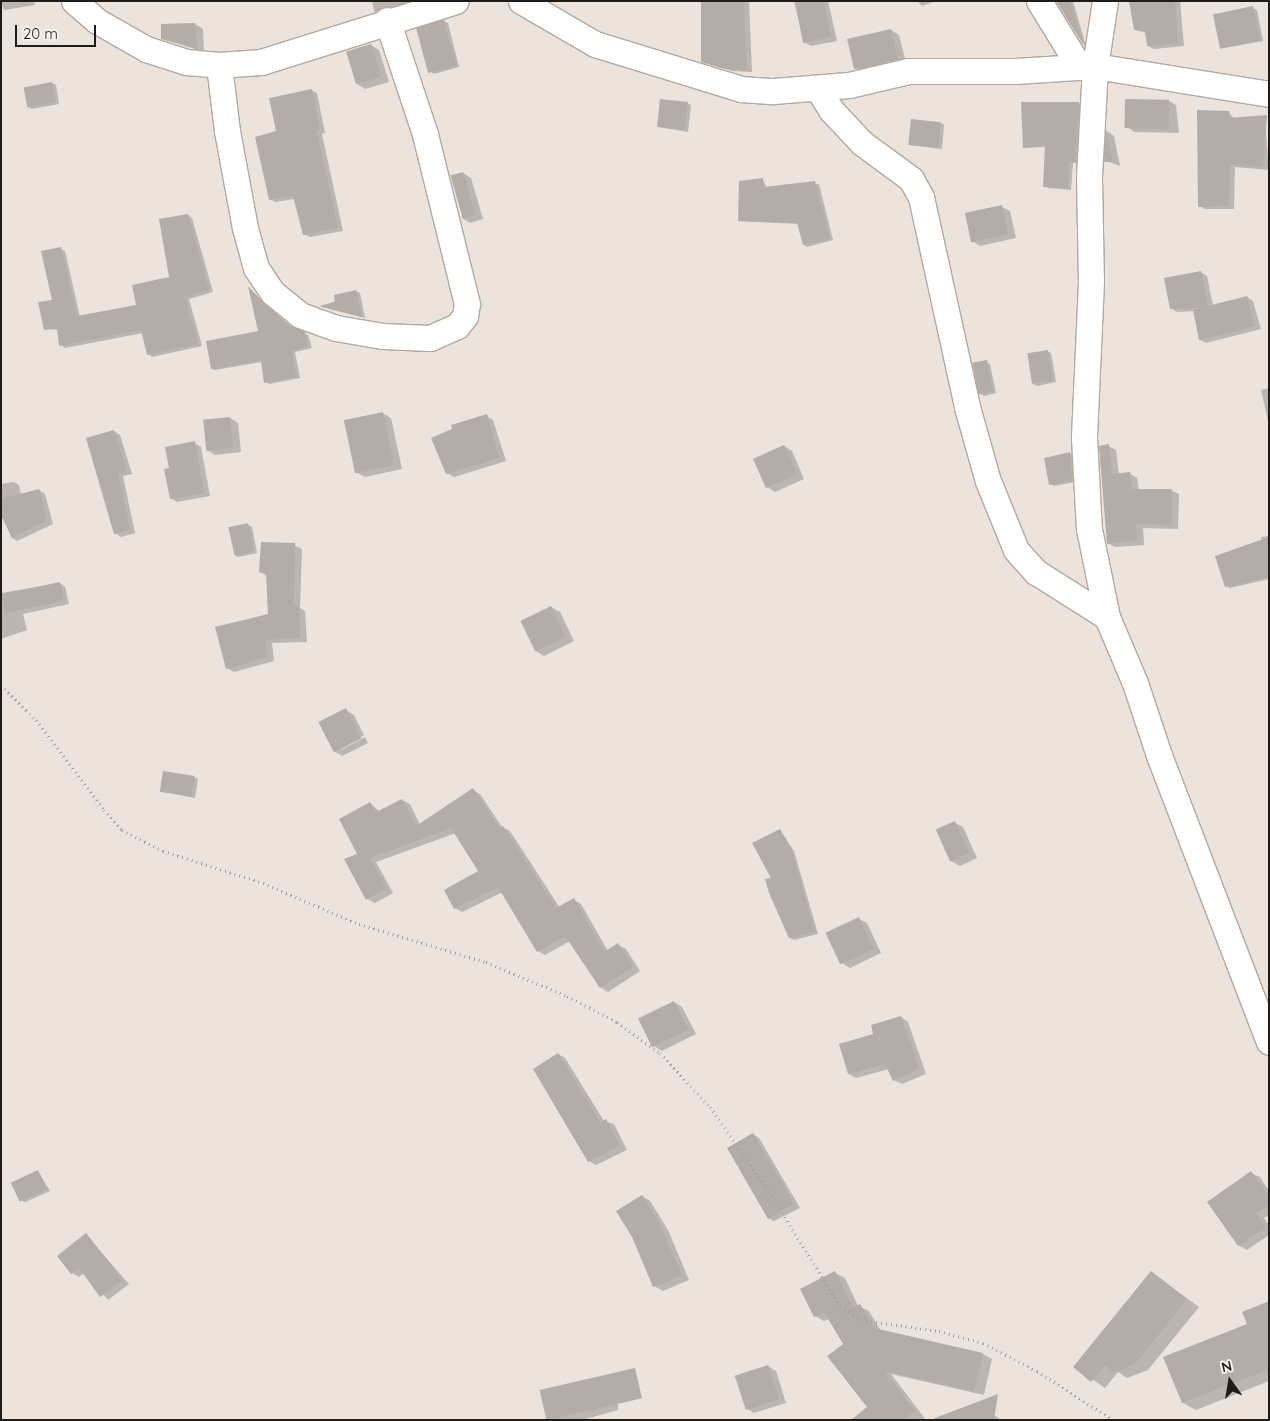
<!DOCTYPE html>
<html>
<head>
<meta charset="utf-8">
<style>
  body { margin:0 }
  #map { position:relative; width:1270px; height:1421px; overflow:hidden; background:#ebe3dc; font-family:Quicksand,sans-serif }
  div>[style] { position:absolute }
  [style*='--x'] { left:calc(var(--x)*1px); top:calc(var(--y)*1px); width:calc(var(--w)*1px); rotate:calc(var(--a)*1deg) }
  .shadow>* { inset:0; background:#0003 }
  .building>* { inset:0; background:#b4aca6; transform-origin:0 0 }
  .path>* { height:3px; margin-top:-1.5px; transform-origin:0; background:repeating-linear-gradient(90deg,#a49d98 0 1px,transparent 0 5px) }
  .roads { filter:drop-shadow(1px 0 #b1a9a3) drop-shadow(-1px 0 #b1a9a3) drop-shadow(0 1px #b1a9a3) drop-shadow(0 -1px #b1a9a3) }
  .street>* { height:25px; margin:-12.5px; padding:0 12.5px; transform-origin:12.5px; border-radius:12.5px; background:#fff }
  span { translate:-50% -50%; white-space:nowrap; text-align:center; line-height:1.15; -webkit-text-stroke:5px #f8f0e9; paint-order:stroke }
  .frame { position:absolute; inset:0; border:2px solid #1e1b18; pointer-events:none }
  .north { position:absolute; left:1205px; top:1356px; width:50px; height:50px; -webkit-text-stroke:4px #f8f0e9; paint-order:stroke; rotate:347deg; font-size:14px; font-weight:700; line-height:20px; text-align:center; color:#1e1b18 }
  .north::after { content:''; display:block; margin:auto; width:18px; height:22px; background:#1e1b18; clip-path:polygon(50% 0,100% 100%,50% 72%,0 100%) }
  .scale { position:absolute; left:15px; top:25px; width:81px; height:22px; box-sizing:border-box; border:2px solid #1e1b18; border-top:0; padding-left:6px; font-size:15px; line-height:18px; white-space:nowrap; color:#1e1b18; -webkit-text-stroke:4px #f8f0e9; paint-order:stroke }
</style>
</head>
<body>
<div id="map">
  <div class="shadow">
    <div style="clip-path:polygon(1px 1px,34px 1px,35px 5px,4px 10px)"></div>
    <div style="clip-path:polygon(372px 1px,423px 1px,380px 15px,374px 11px)"></div>
    <div style="clip-path:polygon(702px 1px,749px 1px,752px 72px,732px 71px,702px 61px)"></div>
    <div style="clip-path:polygon(794px 1px,828px 1px,837px 41px,811px 46px,804px 42px)"></div>
    <div style="clip-path:polygon(917px 1px,936px 1px,922px 6px)"></div>
    <div style="clip-path:polygon(1057px 1px,1073px 1px,1086px 46px,1084px 45px)"></div>
    <div style="clip-path:polygon(1131px 1px,1180px 1px,1184px 46px,1154px 49px,1148px 46px,1147px 33px,1135px 30px)"></div>
    <div style="clip-path:polygon(1253px 8px,1257px 10px,1263px 41px,1225px 48px,1221px 46px)"></div>
    <div style="clip-path:polygon(444px 21px,448px 23px,459px 67px,434px 74px,430px 71px)"></div>
    <div style="clip-path:polygon(195px 24px,203px 29px,204px 52px,162px 38px,162px 25px)"></div>
    <div style="clip-path:polygon(891px 30px,899px 35px,906px 63px,863px 73px,855px 68px)"></div>
    <div style="clip-path:polygon(371px 45px,379px 50px,389px 82px,365px 89px,357px 84px)"></div>
    <div style="clip-path:polygon(52px 83px,56px 85px,59px 104px,32px 109px,28px 107px)"></div>
    <div style="clip-path:polygon(311px 90px,317px 93px,325px 133px,322px 134px,343px 231px,310px 237px,304px 234px,295px 199px,275px 202px,270px 199px,277px 132px)"></div>
    <div style="clip-path:polygon(1169px 101px,1176px 105px,1179px 133px,1134px 132px,1127px 127px)"></div>
    <div style="clip-path:polygon(687px 103px,691px 105px,688px 132px,658px 127px)"></div>
    <div style="clip-path:polygon(1078px 103px,1082px 105px,1079px 163px,1073px 163px,1071px 190px,1048px 188px,1044px 186px,1046px 147px,1024px 148px)"></div>
    <div style="clip-path:polygon(1229px 112px,1234px 119px,1265px 120px,1269px 170px,1235px 167px,1234px 209px,1205px 209px,1199px 206px)"></div>
    <div style="clip-path:polygon(941px 123px,944px 125px,942px 149px,909px 145px)"></div>
    <div style="clip-path:polygon(1107px 131px,1114px 136px,1120px 166px,1106px 161px)"></div>
    <div style="clip-path:polygon(463px 173px,471px 178px,483px 219px,470px 223px,462px 218px)"></div>
    <div style="clip-path:polygon(763px 180px,767px 188px,819px 184px,833px 240px,807px 247px,804px 245px,798px 224px,739px 221px)"></div>
    <div style="clip-path:polygon(1002px 207px,1010px 211px,1016px 238px,980px 246px,972px 241px)"></div>
    <div style="clip-path:polygon(188px 215px,192px 218px,213px 292px,189px 299px,202px 346px,152px 357px,148px 354px,143px 333px,65px 348px,61px 345px,59px 330px,45px 329px,53px 301px,60px 248px,65px 251px,80px 317px,138px 306px,171px 278px)"></div>
    <div style="clip-path:polygon(1201px 272px,1207px 276px,1213px 306px,1247px 297px,1253px 301px,1261px 329px,1206px 343px,1200px 340px,1195px 311px,1177px 312px,1171px 308px)"></div>
    <div style="clip-path:polygon(250px 289px,293px 329px,308px 335px,312px 348px,295px 352px,300px 378px,269px 384px,266px 382px,262px 362px,215px 370px,212px 368px,259px 332px)"></div>
    <div style="clip-path:polygon(356px 291px,360px 293px,365px 318px,322px 307px)"></div>
    <div style="clip-path:polygon(1047px 351px,1051px 353px,1056px 382px,1037px 386px,1033px 384px)"></div>
    <div style="clip-path:polygon(986px 362px,990px 364px,996px 393px,984px 396px,980px 394px)"></div>
    <div style="clip-path:polygon(1269px 388px,1269px 425px,1261px 390px)"></div>
    <div style="clip-path:polygon(382px 413px,391px 418px,402px 469px,365px 477px,356px 472px)"></div>
    <div style="clip-path:polygon(486px 416px,493px 420px,506px 461px,454px 477px,447px 473px)"></div>
    <div style="clip-path:polygon(230px 418px,238px 423px,241px 452px,215px 455px,207px 450px)"></div>
    <div style="clip-path:polygon(114px 431px,120px 435px,132px 474px,123px 476px,135px 533px,121px 537px,115px 533px)"></div>
    <div style="clip-path:polygon(194px 443px,201px 447px,210px 496px,177px 502px,171px 498px,170px 469px)"></div>
    <div style="clip-path:polygon(784px 446px,792px 451px,804px 479px,775px 492px,767px 487px)"></div>
    <div style="clip-path:polygon(1108px 446px,1116px 450px,1119px 475px,1129px 473px,1137px 478px,1139px 490px,1171px 490px,1179px 494px,1178px 529px,1143px 528px,1144px 545px,1115px 547px,1108px 543px)"></div>
    <div style="clip-path:polygon(1070px 453px,1074px 456px,1075px 482px,1054px 486px,1050px 484px,1046px 458px)"></div>
    <div style="clip-path:polygon(13px 482px,19px 485px,21px 495px,39px 490px,45px 494px,53px 524px,17px 541px,11px 537px,6px 517px,1px 518px,1px 484px)"></div>
    <div style="clip-path:polygon(248px 525px,252px 527px,257px 553px,238px 557px,234px 555px)"></div>
    <div style="clip-path:polygon(1269px 536px,1269px 579px,1230px 588px,1226px 586px,1262px 541px,1261px 537px)"></div>
    <div style="clip-path:polygon(294px 545px,302px 549px,300px 608px,305px 611px,307px 642px,272px 643px,274px 661px,234px 672px,227px 668px,269px 615px,267px 576px,260px 572px)"></div>
    <div style="clip-path:polygon(60px 583px,65px 587px,69px 604px,23px 614px,27px 630px,1px 639px,1px 593px)"></div>
    <div style="clip-path:polygon(551px 607px,560px 612px,574px 641px,544px 656px,536px 651px)"></div>
    <div style="clip-path:polygon(346px 710px,354px 715px,364px 735px,337px 752px,365px 737px,368px 743px,342px 756px,334px 751px)"></div>
    <div style="clip-path:polygon(194px 777px,198px 779px,195px 798px,161px 791px)"></div>
    <div style="clip-path:polygon(473px 790px,480px 794px,502px 827px,510px 831px,560px 908px,574px 900px,581px 904px,608px 951px,618px 945px,626px 949px,640px 971px,608px 992px,600px 987px,570px 941px,545px 955px,538px 951px,503px 892px,462px 912px,455px 908px,480px 872px,456px 833px,376px 862px,393px 893px,375px 903px,367px 899px,359px 854px,370px 803px,380px 812px,402px 800px,410px 804px,420px 825px)"></div>
    <div style="clip-path:polygon(955px 823px,963px 827px,977px 858px,960px 866px,951px 861px)"></div>
    <div style="clip-path:polygon(780px 830px,794px 851px,818px 934px,794px 940px,790px 938px,773px 879px)"></div>
    <div style="clip-path:polygon(859px 919px,867px 923px,881px 953px,850px 968px,842px 963px)"></div>
    <div style="clip-path:polygon(674px 1002px,682px 1007px,696px 1034px,662px 1051px,654px 1046px)"></div>
    <div style="clip-path:polygon(901px 1017px,908px 1022px,926px 1074px,902px 1084px,894px 1080px,889px 1069px,856px 1078px,849px 1074px,875px 1035px)"></div>
    <div style="clip-path:polygon(558px 1054px,565px 1058px,604px 1121px,614px 1124px,627px 1150px,596px 1165px,589px 1161px)"></div>
    <div style="clip-path:polygon(753px 1134px,759px 1138px,800px 1208px,774px 1221px,768px 1218px)"></div>
    <div style="clip-path:polygon(38px 1171px,50px 1191px,25px 1202px,21px 1200px)"></div>
    <div style="clip-path:polygon(1251px 1173px,1260px 1177px,1269px 1191px,1269px 1215px,1264px 1218px,1269px 1225px,1269px 1235px,1247px 1250px,1238px 1245px)"></div>
    <div style="clip-path:polygon(642px 1196px,650px 1201px,668px 1230px,689px 1280px,663px 1291px,654px 1286px,633px 1236px)"></div>
    <div style="clip-path:polygon(86px 1235px,129px 1284px,108px 1300px,84px 1273px,79px 1277px,72px 1273px,59px 1256px)"></div>
    <div style="clip-path:polygon(1151px 1272px,1199px 1307px,1148px 1370px,1127px 1378px,1118px 1372px,1105px 1388px,1074px 1367px)"></div>
    <div style="clip-path:polygon(835px 1273px,845px 1278px,858px 1306px,869px 1311px,881px 1331px,983px 1354px,992px 1359px,984px 1395px,891px 1374px,926px 1420px,853px 1420px,869px 1407px,844px 1344px,829px 1319px,824px 1321px,815px 1316px)"></div>
    <div style="clip-path:polygon(1269px 1303px,1269px 1381px,1196px 1410px,1183px 1403px,1165px 1358px,1249px 1325px)"></div>
    <div style="clip-path:polygon(768px 1366px,776px 1371px,786px 1403px,754px 1413px,746px 1408px)"></div>
    <div style="clip-path:polygon(618px 1380px,618px 1410px,582px 1420px,548px 1420px,541px 1393px)"></div>
    <div style="clip-path:polygon(995px 1416px,1001px 1420px,974px 1420px)"></div>
  </div>
  <div class="building">
    <div style="clip-path:polygon(701px 1px,744px 1px,746px 70px,725px 69px,701px 62px)"></div>
    <div style="clip-path:polygon(795px 1px,824px 1px,831px 37px,803px 43px)"></div>
    <div style="clip-path:polygon(1056px 1px,1070px 1px,1084px 46px)"></div>
    <div style="clip-path:polygon(1129px 1px,1175px 1px,1178px 43px,1147px 46px,1145px 31px,1134px 30px)"></div>
    <div style="left:1253px;top:6px;width:35px;height:41px;rotate:78deg"></div>
    <div style="left:444px;top:20px;width:47px;height:29px;rotate:75deg"></div>
    <div style="clip-path:polygon(195px 23px,197px 49px,161px 39px,161px 24px)"></div>
    <div style="left:891px;top:29px;width:31px;height:45px;rotate:77deg"></div>
    <div style="left:371px;top:44px;width:34px;height:26px;rotate:73deg"></div>
    <div style="left:52px;top:82px;width:20px;height:29px;rotate:79deg"></div>
    <div style="clip-path:polygon(312px 89px,320px 130px,317px 131px,338px 228px,303px 235px,293px 196px,269px 200px,255px 137px,276px 131px,269px 98px)"></div>
    <div style="left:660px;top:99px;width:28px;height:28px;rotate:6deg"></div>
    <div style="left:1125px;top:99px;width:44px;height:29px;rotate:1deg"></div>
    <div style="clip-path:polygon(1021px 102px,1079px 102px,1075px 162px,1069px 162px,1068px 188px,1043px 187px,1045px 145px,1023px 148px)"></div>
    <div style="clip-path:polygon(1197px 110px,1229px 111px,1229px 118px,1267px 115px,1263px 167px,1230px 165px,1229px 206px,1198px 207px)"></div>
    <div style="left:911px;top:119px;width:30px;height:26px;rotate:6deg"></div>
    <div style="clip-path:polygon(1106px 129px,1113px 162px,1104px 162px)"></div>
    <div style="left:463px;top:172px;width:45px;height:13px;rotate:74deg"></div>
    <div style="clip-path:polygon(763px 178px,764px 187px,815px 181px,830px 239px,803px 245px,797px 223px,738px 221px,739px 181px)"></div>
    <div style="left:1002px;top:205px;width:30px;height:38px;rotate:78deg"></div>
    <div style="clip-path:polygon(188px 214px,209px 290px,185px 297px,198px 344px,147px 355px,141px 330px,59px 346px,57px 328px,44px 330px,38px 302px,52px 300px,41px 251px,61px 247px,77px 316px,136px 305px,132px 285px,169px 277px,159px 219px)"></div>
    <div style="clip-path:polygon(1201px 271px,1208px 306px,1247px 296px,1255px 326px,1199px 340px,1193px 310px,1201px 308px,1170px 309px,1164px 278px)"></div>
    <div style="clip-path:polygon(248px 286px,264px 304px,291px 326px,305px 332px,308px 346px,292px 350px,296px 377px,264px 383px,261px 360px,211px 369px,206px 341px,258px 331px)"></div>
    <div style="clip-path:polygon(356px 290px,362px 317px,319px 306px,335px 302px,334px 295px)"></div>
    <div style="left:1048px;top:350px;width:31px;height:21px;rotate:81deg"></div>
    <div style="left:987px;top:360px;width:32px;height:15px;rotate:79deg"></div>
    <div style="left:383px;top:412px;width:54px;height:40px;rotate:78deg"></div>
    <div style="clip-path:polygon(487px 414px,499px 458px,446px 474px,431px 438px,452px 429px,451px 425px)"></div>
    <div style="left:230px;top:417px;width:31px;height:27px;rotate:84deg"></div>
    <div style="clip-path:polygon(114px 430px,127px 471px,118px 473px,130px 530px,114px 534px,86px 438px)"></div>
    <div style="clip-path:polygon(195px 441px,204px 493px,170px 499px,164px 469px,169px 468px,165px 447px)"></div>
    <div style="clip-path:polygon(1109px 444px,1112px 474px,1130px 472px,1132px 489px,1172px 489px,1172px 525px,1136px 524px,1137px 541px,1107px 544px,1099px 446px)"></div>
    <div style="left:784px;top:445px;width:32px;height:34px;rotate:66deg"></div>
    <div style="clip-path:polygon(1070px 452px,1072px 480px,1049px 485px,1044px 458px)"></div>
    <div style="clip-path:polygon(39px 489px,47px 520px,12px 538px,1px 515px,1px 499px)"></div>
    <div style="left:248px;top:523px;width:29px;height:20px;rotate:78deg"></div>
    <div style="clip-path:polygon(1269px 537px,1269px 577px,1225px 587px,1215px 556px)"></div>
    <div style="clip-path:polygon(261px 542px,295px 543px,294px 606px,299px 606px,300px 638px,265px 640px,267px 657px,226px 669px,215px 627px,268px 614px,266px 573px,259px 572px)"></div>
    <div style="left:60px;top:582px;width:19px;height:60px;rotate:78deg"></div>
    <div style="left:551px;top:606px;width:34px;height:34px;rotate:64deg"></div>
    <div style="left:346px;top:708px;width:34px;height:31px;rotate:63deg"></div>
    <div style="left:163px;top:771px;width:32px;height:21px;rotate:9deg"></div>
    <div style="clip-path:polygon(473px 788px,499px 828px,503px 826px,556px 908px,574px 898px,604px 952px,618px 943px,633px 967px,600px 988px,565px 936px,537px 952px,498px 887px,454px 909px,444px 890px,478px 871px,451px 828px,370px 858px,386px 888px,366px 900px,344px 859px,357px 854px,339px 819px,370px 802px,376px 812px,402px 799px,416px 826px)"></div>
    <div style="left:955px;top:821px;width:35px;height:21px;rotate:66deg"></div>
    <div style="clip-path:polygon(780px 829px,791px 848px,815px 932px,789px 938px,769px 893px,765px 879px,771px 878px,752px 843px)"></div>
    <div style="left:859px;top:917px;width:35px;height:37px;rotate:65deg"></div>
    <div style="left:674px;top:1001px;width:32px;height:40px;rotate:64deg"></div>
    <div style="clip-path:polygon(901px 1016px,919px 1069px,893px 1081px,885px 1064px,848px 1074px,839px 1044px,873px 1034px,871px 1025px)"></div>
    <div style="clip-path:polygon(558px 1053px,600px 1122px,606px 1119px,620px 1146px,588px 1162px,533px 1069px)"></div>
    <div style="left:753px;top:1133px;width:82px;height:30px;rotate:60deg"></div>
    <div style="left:38px;top:1170px;width:21px;height:30px;rotate:65deg"></div>
    <div style="clip-path:polygon(1251px 1171px,1269px 1196px,1269px 1205px,1256px 1213px,1266px 1227px,1238px 1246px,1207px 1202px)"></div>
    <div style="clip-path:polygon(642px 1195px,660px 1224px,682px 1276px,653px 1287px,632px 1237px,616px 1211px)"></div>
    <div style="clip-path:polygon(86px 1233px,123px 1280px,100px 1297px,79px 1268px,71px 1274px,57px 1256px)"></div>
    <div style="clip-path:polygon(835px 1271px,853px 1308px,860px 1304px,874px 1328px,983px 1353px,974px 1391px,884px 1371px,915px 1411px,903px 1420px,851px 1420px,867px 1407px,827px 1356px,843px 1344px,824px 1312px,814px 1317px,800px 1289px)"></div>
    <div style="clip-path:polygon(1151px 1271px,1187px 1299px,1135px 1364px,1114px 1372px,1105px 1365px,1091px 1382px,1073px 1367px)"></div>
    <div style="clip-path:polygon(1269px 1301px,1269px 1374px,1267px 1370px,1182px 1403px,1163px 1357px,1247px 1324px,1242px 1312px)"></div>
    <div style="left:768px;top:1365px;width:36px;height:35px;rotate:72deg"></div>
    <div style="left:635px;top:1368px;width:31px;height:98px;rotate:77deg"></div>
    <div style="clip-path:polygon(998px 1394px,994px 1420px,935px 1420px,935px 1418px)"></div>
  </div>
  <div class="path">
    <div style="--x:1;--y:685;--w:49;--a:45"></div>
    <div style="--x:36;--y:720;--w:113;--a:52.9"></div>
    <div style="--x:104;--y:810;--w:27;--a:48"></div>
    <div style="--x:122;--y:830;--w:46;--a:27.1"></div>
    <div style="--x:163;--y:851;--w:105;--a:17.7"></div>
    <div style="--x:263;--y:883;--w:104;--a:23.1"></div>
    <div style="--x:359;--y:924;--w:133;--a:16.7"></div>
    <div style="--x:486;--y:962;--w:88;--a:22.8"></div>
    <div style="--x:567;--y:996;--w:56;--a:27.5"></div>
    <div style="--x:617;--y:1022;--w:53;--a:35.8"></div>
    <div style="--x:660;--y:1053;--w:74;--a:47.2"></div>
    <div style="--x:710;--y:1107;--w:98;--a:55"></div>
    <div style="--x:766;--y:1187;--w:140;--a:58.1"></div>
    <div style="--x:840;--y:1306;--w:25;--a:34"></div>
    <div style="--x:861;--y:1320;--w:79;--a:8"></div>
    <div style="--x:939;--y:1331;--w:46;--a:15.3"></div>
    <div style="--x:983;--y:1343;--w:61;--a:27.4"></div>
    <div style="--x:1037;--y:1371;--w:90;--a:32.8"></div>
  </div>
  <div class="roads">
    <div class="street">
      <div style="--x:74;--y:1;--w:30;--a:41"></div>
      <div style="--x:97;--y:21;--w:56;--a:29.7"></div>
      <div style="--x:146;--y:49;--w:42;--a:18"></div>
      <div style="--x:186;--y:62;--w:33;--a:5"></div>
      <div style="--x:219;--y:65;--w:42;--a:-4.1"></div>
      <div style="--x:261;--y:62;--w:204;--a:-17.4"></div>
      <div style="--x:521;--y:1;--w:86;--a:30.2"></div>
      <div style="--x:595;--y:44;--w:153;--a:17.1"></div>
      <div style="--x:741;--y:89;--w:32;--a:4"></div>
      <div style="--x:773;--y:91;--w:76;--a:-4.5"></div>
      <div style="--x:849;--y:85;--w:61;--a:-13.3"></div>
      <div style="--x:908;--y:71;--w:107;--a:0"></div>
      <div style="--x:1015;--y:71;--w:80;--a:-3.6"></div>
      <div style="--x:1095;--y:66;--w:176;--a:9.1"></div>
      <div style="--x:1039;--y:1;--w:76;--a:58.4"></div>
      <div style="--x:1105;--y:1;--w:66;--a:98.7"></div>
      <div style="--x:1095;--y:66;--w:112;--a:93.1"></div>
      <div style="--x:1089;--y:178;--w:104;--a:88.9"></div>
      <div style="--x:1091;--y:282;--w:156;--a:92.6"></div>
      <div style="--x:1084;--y:438;--w:91;--a:86.9"></div>
      <div style="--x:1089;--y:529;--w:90;--a:78.4"></div>
      <div style="--x:1107;--y:617;--w:72;--a:67"></div>
      <div style="--x:1135;--y:683;--w:79;--a:71.6"></div>
      <div style="--x:1160;--y:758;--w:304;--a:69"></div>
      <div style="--x:219;--y:65;--w:66;--a:83.1"></div>
      <div style="--x:227;--y:131;--w:99;--a:79.5"></div>
      <div style="--x:245;--y:228;--w:41;--a:74.6"></div>
      <div style="--x:256;--y:268;--w:30;--a:56"></div>
      <div style="--x:273;--y:293;--w:35;--a:39"></div>
      <div style="--x:300;--y:315;--w:38;--a:20"></div>
      <div style="--x:336;--y:328;--w:48;--a:9.7"></div>
      <div style="--x:383;--y:336;--w:47;--a:2.4"></div>
      <div style="--x:430;--y:338;--w:30;--a:-24"></div>
      <div style="--x:457;--y:326;--w:13;--a:-51"></div>
      <div style="--x:465;--y:316;--w:12;--a:-81"></div>
      <div style="--x:467;--y:304;--w:175;--a:-103.9"></div>
      <div style="--x:425;--y:134;--w:120;--a:-108.4"></div>
      <div style="--x:818;--y:89;--w:25;--a:58"></div>
      <div style="--x:831;--y:110;--w:45;--a:46.8"></div>
      <div style="--x:862;--y:143;--w:61;--a:36.3"></div>
      <div style="--x:911;--y:179;--w:21;--a:61"></div>
      <div style="--x:921;--y:197;--w:215;--a:77.6"></div>
      <div style="--x:967;--y:407;--w:77;--a:74.2"></div>
      <div style="--x:988;--y:481;--w:74;--a:67.9"></div>
      <div style="--x:1016;--y:550;--w:30;--a:48"></div>
      <div style="--x:1036;--y:572;--w:84;--a:32.4"></div>
    </div>
  </div>
  <div class="frame"></div>
  <div class="north">N</div>
  <div class="scale">20 m</div>
</div>
</body>
</html>
